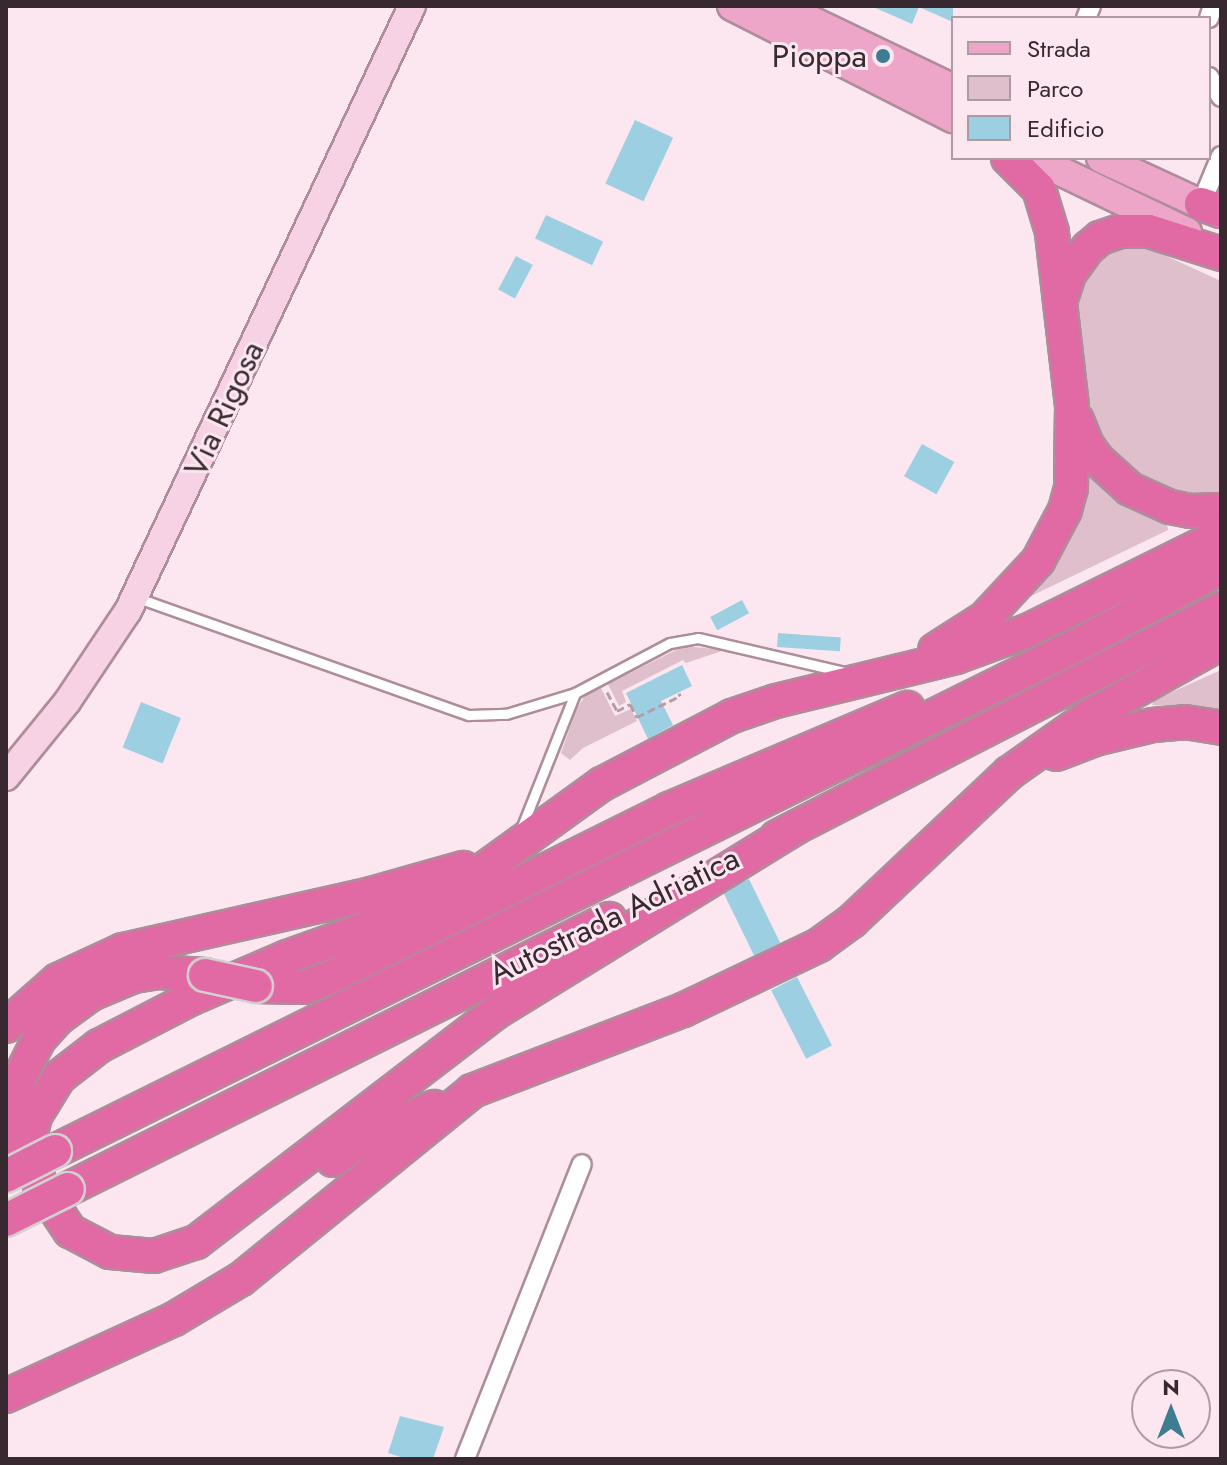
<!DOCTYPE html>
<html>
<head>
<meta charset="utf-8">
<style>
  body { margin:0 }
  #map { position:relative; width:1227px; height:1465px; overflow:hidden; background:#fce6ef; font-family:Jost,sans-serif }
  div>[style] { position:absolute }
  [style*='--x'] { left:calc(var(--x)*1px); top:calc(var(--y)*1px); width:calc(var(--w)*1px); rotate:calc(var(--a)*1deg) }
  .green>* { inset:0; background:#dfbfcc }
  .building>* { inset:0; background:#9dcfe2; transform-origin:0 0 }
  .path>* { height:3px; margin-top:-1.5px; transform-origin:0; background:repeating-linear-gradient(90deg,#b19ea6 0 8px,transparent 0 12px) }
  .roads { filter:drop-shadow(2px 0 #ae8d9a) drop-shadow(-2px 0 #ae8d9a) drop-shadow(0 2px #ae8d9a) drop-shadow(0 -2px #ae8d9a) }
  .lane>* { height:9px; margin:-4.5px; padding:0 4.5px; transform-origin:4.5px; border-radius:4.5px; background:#fff }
  .street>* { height:18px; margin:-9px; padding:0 9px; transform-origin:9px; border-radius:9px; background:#fff }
  .secondary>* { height:26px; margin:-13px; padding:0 13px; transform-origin:13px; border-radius:13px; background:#f6d2e4 }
  .primary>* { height:28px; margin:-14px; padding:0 14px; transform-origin:14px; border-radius:14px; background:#eea6c8 }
  .highway>* { height:32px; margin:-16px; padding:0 16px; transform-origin:16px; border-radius:16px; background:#e26aa4 }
  .bridges { filter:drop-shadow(2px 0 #d3d0d1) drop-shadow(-2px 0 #d3d0d1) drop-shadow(0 2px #d3d0d1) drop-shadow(0 -2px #d3d0d1) }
  .highway-bridge>* { height:32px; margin:-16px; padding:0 16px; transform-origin:16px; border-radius:16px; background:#e26aa4 }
  .dots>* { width:22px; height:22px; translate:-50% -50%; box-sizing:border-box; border:4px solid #fce6ef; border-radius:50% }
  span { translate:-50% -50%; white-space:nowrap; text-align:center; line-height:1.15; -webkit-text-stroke:6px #fce6ef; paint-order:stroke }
  .poi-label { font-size:32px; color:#37292f }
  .right { translate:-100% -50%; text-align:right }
  .street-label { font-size:32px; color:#37292f }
  .frame { position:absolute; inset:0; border:8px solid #37292f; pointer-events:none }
  .legend { position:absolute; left:951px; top:16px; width:260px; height:144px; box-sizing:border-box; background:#fce6ef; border:2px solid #ad9aa2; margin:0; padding:10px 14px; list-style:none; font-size:24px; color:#37292f }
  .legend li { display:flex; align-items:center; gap:16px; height:40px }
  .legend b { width:40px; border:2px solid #ad9aa2 }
  .north { position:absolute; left:1131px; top:1369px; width:80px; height:80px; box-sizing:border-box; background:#fce6ef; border:2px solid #ad9aa2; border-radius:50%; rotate:0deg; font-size:22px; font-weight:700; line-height:32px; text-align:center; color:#37292f }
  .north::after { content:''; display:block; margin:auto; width:28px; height:36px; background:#3e7c91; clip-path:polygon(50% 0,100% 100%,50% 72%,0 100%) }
</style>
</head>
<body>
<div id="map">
  <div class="green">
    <div style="clip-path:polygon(1138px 243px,1221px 281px,1221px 496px,1200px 500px,1154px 486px,1111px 454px,1091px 418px,1076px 284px,1100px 255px)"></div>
    <div style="clip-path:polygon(1081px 465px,1167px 523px,1168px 530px,1025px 599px)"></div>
    <div style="clip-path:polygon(684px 646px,725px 650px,686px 663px,683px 660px,622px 691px,626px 702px,619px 706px,608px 684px)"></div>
    <div style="clip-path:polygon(1221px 670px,1221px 711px,1152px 705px,1154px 700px)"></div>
    <div style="clip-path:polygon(601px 688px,615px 716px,631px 709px,637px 721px,583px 748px,570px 760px,561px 753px,577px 708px,585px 696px)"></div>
  </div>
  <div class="building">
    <div style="clip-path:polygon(871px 6px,953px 6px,953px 22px,919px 7px,912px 24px)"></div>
    <div style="left:635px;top:120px;width:42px;height:70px;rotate:25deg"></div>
    <div style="left:546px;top:215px;width:63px;height:26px;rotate:25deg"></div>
    <div style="left:516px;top:256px;width:19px;height:38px;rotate:28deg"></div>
    <div style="left:922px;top:444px;width:37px;height:37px;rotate:29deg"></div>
    <div style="left:742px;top:600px;width:15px;height:36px;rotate:62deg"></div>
    <div style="left:778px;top:633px;width:63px;height:14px;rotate:4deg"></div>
    <div style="clip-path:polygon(682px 665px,692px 686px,661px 701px,673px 725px,648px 739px,626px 693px)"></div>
    <div style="left:141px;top:702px;width:43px;height:49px;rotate:22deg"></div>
    <div style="left:749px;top:879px;width:71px;height:29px;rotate:64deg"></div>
    <div style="left:797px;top:977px;width:77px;height:29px;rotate:63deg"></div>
    <div style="clip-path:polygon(400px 1416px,444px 1427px,433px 1459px,407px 1459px,388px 1453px)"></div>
  </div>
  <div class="path">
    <div style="--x:607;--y:692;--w:21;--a:62"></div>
    <div style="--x:617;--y:711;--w:15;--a:-28"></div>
    <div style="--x:630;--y:704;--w:15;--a:62"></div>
    <div style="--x:637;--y:717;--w:48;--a:-26"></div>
    <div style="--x:680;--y:696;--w:3;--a:-108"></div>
  </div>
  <div class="roads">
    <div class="lane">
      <div style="--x:138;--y:598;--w:351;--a:19.5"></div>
      <div style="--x:469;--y:715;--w:37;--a:-2"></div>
      <div style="--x:506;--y:714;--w:72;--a:-16.9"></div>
      <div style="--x:521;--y:829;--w:146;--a:-68.3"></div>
      <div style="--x:575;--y:693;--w:107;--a:-27.8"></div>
      <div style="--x:670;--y:643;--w:28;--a:-10"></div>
      <div style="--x:698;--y:638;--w:150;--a:13.1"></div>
    </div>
    <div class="street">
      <div style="--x:1086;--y:18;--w:13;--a:-67"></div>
      <div style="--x:1209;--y:18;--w:13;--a:-72"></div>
      <div style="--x:1209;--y:77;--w:23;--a:59"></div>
      <div style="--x:1201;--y:204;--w:52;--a:-67.4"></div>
      <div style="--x:465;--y:1459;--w:317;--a:-68.4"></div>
    </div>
    <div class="secondary">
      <div style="--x:6;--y:777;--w:97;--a:-50.9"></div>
      <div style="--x:67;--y:702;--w:110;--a:-56.2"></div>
      <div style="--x:128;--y:611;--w:668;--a:-64.85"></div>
    </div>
    <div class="primary">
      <div style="--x:732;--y:6;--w:248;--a:26.9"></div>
      <div style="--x:780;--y:6;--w:192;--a:25.6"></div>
      <div style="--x:1033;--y:158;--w:171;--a:25.7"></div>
      <div style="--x:1101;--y:158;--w:131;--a:24.8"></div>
    </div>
    <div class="highway">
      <div style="--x:1201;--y:204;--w:21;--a:19"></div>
      <div style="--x:1061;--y:299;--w:26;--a:-72"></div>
      <div style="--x:1069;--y:274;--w:32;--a:-54"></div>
      <div style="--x:1088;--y:248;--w:16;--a:-40"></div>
      <div style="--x:1100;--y:238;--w:21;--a:-19"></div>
      <div style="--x:1120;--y:231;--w:29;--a:0"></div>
      <div style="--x:1149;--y:231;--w:76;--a:17.7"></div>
      <div style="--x:1077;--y:420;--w:27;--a:68"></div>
      <div style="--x:1087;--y:445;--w:19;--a:54"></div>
      <div style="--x:1098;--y:460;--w:43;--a:42.2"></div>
      <div style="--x:1130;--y:489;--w:44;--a:24.2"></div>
      <div style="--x:1170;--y:507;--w:21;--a:11"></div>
      <div style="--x:1191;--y:511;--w:30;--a:-2"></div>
      <div style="--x:935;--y:650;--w:59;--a:-32.6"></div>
      <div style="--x:985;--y:618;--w:78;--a:-47.1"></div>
      <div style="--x:1038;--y:561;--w:58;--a:-62.1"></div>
      <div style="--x:1065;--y:510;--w:23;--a:-75"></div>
      <div style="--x:1071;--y:488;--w:82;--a:-89.3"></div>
      <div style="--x:1072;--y:406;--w:175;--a:-96.6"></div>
      <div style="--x:1052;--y:232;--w:45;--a:-106.8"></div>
      <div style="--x:1039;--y:189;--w:44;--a:-135"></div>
      <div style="--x:1056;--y:754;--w:42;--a:-21"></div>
      <div style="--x:1095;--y:739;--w:60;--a:-13.6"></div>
      <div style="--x:1153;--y:725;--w:32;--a:-5"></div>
      <div style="--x:1185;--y:722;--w:36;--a:9"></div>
      <div style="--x:795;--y:828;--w:351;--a:148.4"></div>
      <div style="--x:496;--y:1012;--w:378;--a:142.5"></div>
      <div style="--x:196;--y:1242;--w:44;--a:161.6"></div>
      <div style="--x:154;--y:1256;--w:44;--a:-174.8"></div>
      <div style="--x:110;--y:1252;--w:45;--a:-152.3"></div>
      <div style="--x:70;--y:1231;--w:54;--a:-123.7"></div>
      <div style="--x:40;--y:1186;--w:49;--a:-101.8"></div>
      <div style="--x:30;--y:1138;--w:23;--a:-77"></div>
      <div style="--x:35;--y:1116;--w:46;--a:-58.4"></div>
      <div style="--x:59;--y:1077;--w:51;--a:-37.8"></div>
      <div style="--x:99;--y:1046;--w:105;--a:-27.3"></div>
      <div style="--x:192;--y:998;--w:103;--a:-23.3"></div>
      <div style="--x:287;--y:957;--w:141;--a:-19.8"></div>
      <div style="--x:420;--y:909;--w:52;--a:-30"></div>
      <div style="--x:465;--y:883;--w:169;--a:-35.9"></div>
      <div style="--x:602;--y:784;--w:147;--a:-27.6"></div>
      <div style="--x:732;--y:716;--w:46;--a:-18.8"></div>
      <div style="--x:776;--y:701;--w:185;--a:-13.7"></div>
      <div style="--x:956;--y:657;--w:76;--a:-20.1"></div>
      <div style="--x:1027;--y:631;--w:216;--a:-26.3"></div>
      <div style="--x:777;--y:837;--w:499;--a:-27.2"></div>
      <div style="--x:256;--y:986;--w:49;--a:1.2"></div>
      <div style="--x:305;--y:987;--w:30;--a:-21"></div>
      <div style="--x:333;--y:976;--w:375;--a:-26.4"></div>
      <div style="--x:669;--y:809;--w:259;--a:-23"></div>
      <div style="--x:6;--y:1026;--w:69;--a:-41.5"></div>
      <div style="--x:58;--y:980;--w:72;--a:-24.8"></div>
      <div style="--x:123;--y:950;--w:254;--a:-12.7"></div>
      <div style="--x:371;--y:894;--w:96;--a:-15.8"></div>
      <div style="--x:55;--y:1151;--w:1143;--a:-26.34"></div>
      <div style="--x:1079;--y:644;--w:161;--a:-28.2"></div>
      <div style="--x:333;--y:1160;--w:32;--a:-35"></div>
      <div style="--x:359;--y:1142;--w:83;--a:-25"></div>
      <div style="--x:14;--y:1170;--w:36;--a:-98"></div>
      <div style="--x:9;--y:1134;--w:52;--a:-81.1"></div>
      <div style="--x:17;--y:1083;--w:49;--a:-63.4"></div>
      <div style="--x:39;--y:1039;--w:28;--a:-48"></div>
      <div style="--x:58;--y:1018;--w:41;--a:-36"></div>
      <div style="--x:91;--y:994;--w:47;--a:-22.7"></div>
      <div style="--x:134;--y:976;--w:24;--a:-9"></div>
      <div style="--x:158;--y:972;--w:47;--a:3.7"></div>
      <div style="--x:68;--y:1189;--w:605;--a:-26.52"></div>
      <div style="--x:6;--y:1396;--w:185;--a:-24.6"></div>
      <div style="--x:174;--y:1319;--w:78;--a:-30.8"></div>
      <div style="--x:241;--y:1279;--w:298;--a:-39.1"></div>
      <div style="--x:472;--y:1091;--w:226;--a:-21"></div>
      <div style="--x:683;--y:1010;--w:151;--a:-25.5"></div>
      <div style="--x:819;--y:945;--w:41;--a:-36"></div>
      <div style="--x:852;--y:921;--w:216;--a:-43.3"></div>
      <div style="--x:1009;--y:773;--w:97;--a:-35.3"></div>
      <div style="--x:1088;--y:717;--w:152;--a:-29.1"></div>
    </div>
  </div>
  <div class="bridges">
    <div class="highway-bridge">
      <div style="--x:205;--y:975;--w:52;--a:12.2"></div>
      <div style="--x:6;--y:1176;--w:55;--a:-27"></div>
      <div style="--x:6;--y:1220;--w:69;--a:-26.6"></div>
    </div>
  </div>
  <div class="dots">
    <div style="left:883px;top:56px;background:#3e7c91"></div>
  </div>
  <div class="poi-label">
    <span class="right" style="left:867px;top:56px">Pioppa</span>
  </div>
  <div class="street-label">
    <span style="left:224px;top:409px;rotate:-65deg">Via Rigosa</span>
    <span style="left:614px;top:916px;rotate:-26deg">Autostrada Adriatica</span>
  </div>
  <div class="frame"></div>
  <ul class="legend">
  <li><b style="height:10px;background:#eea6c8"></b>Strada</li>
  <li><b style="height:22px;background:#dfbfcc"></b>Parco</li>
  <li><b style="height:22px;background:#9dcfe2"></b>Edificio</li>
  </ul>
  <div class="north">N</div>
</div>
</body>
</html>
